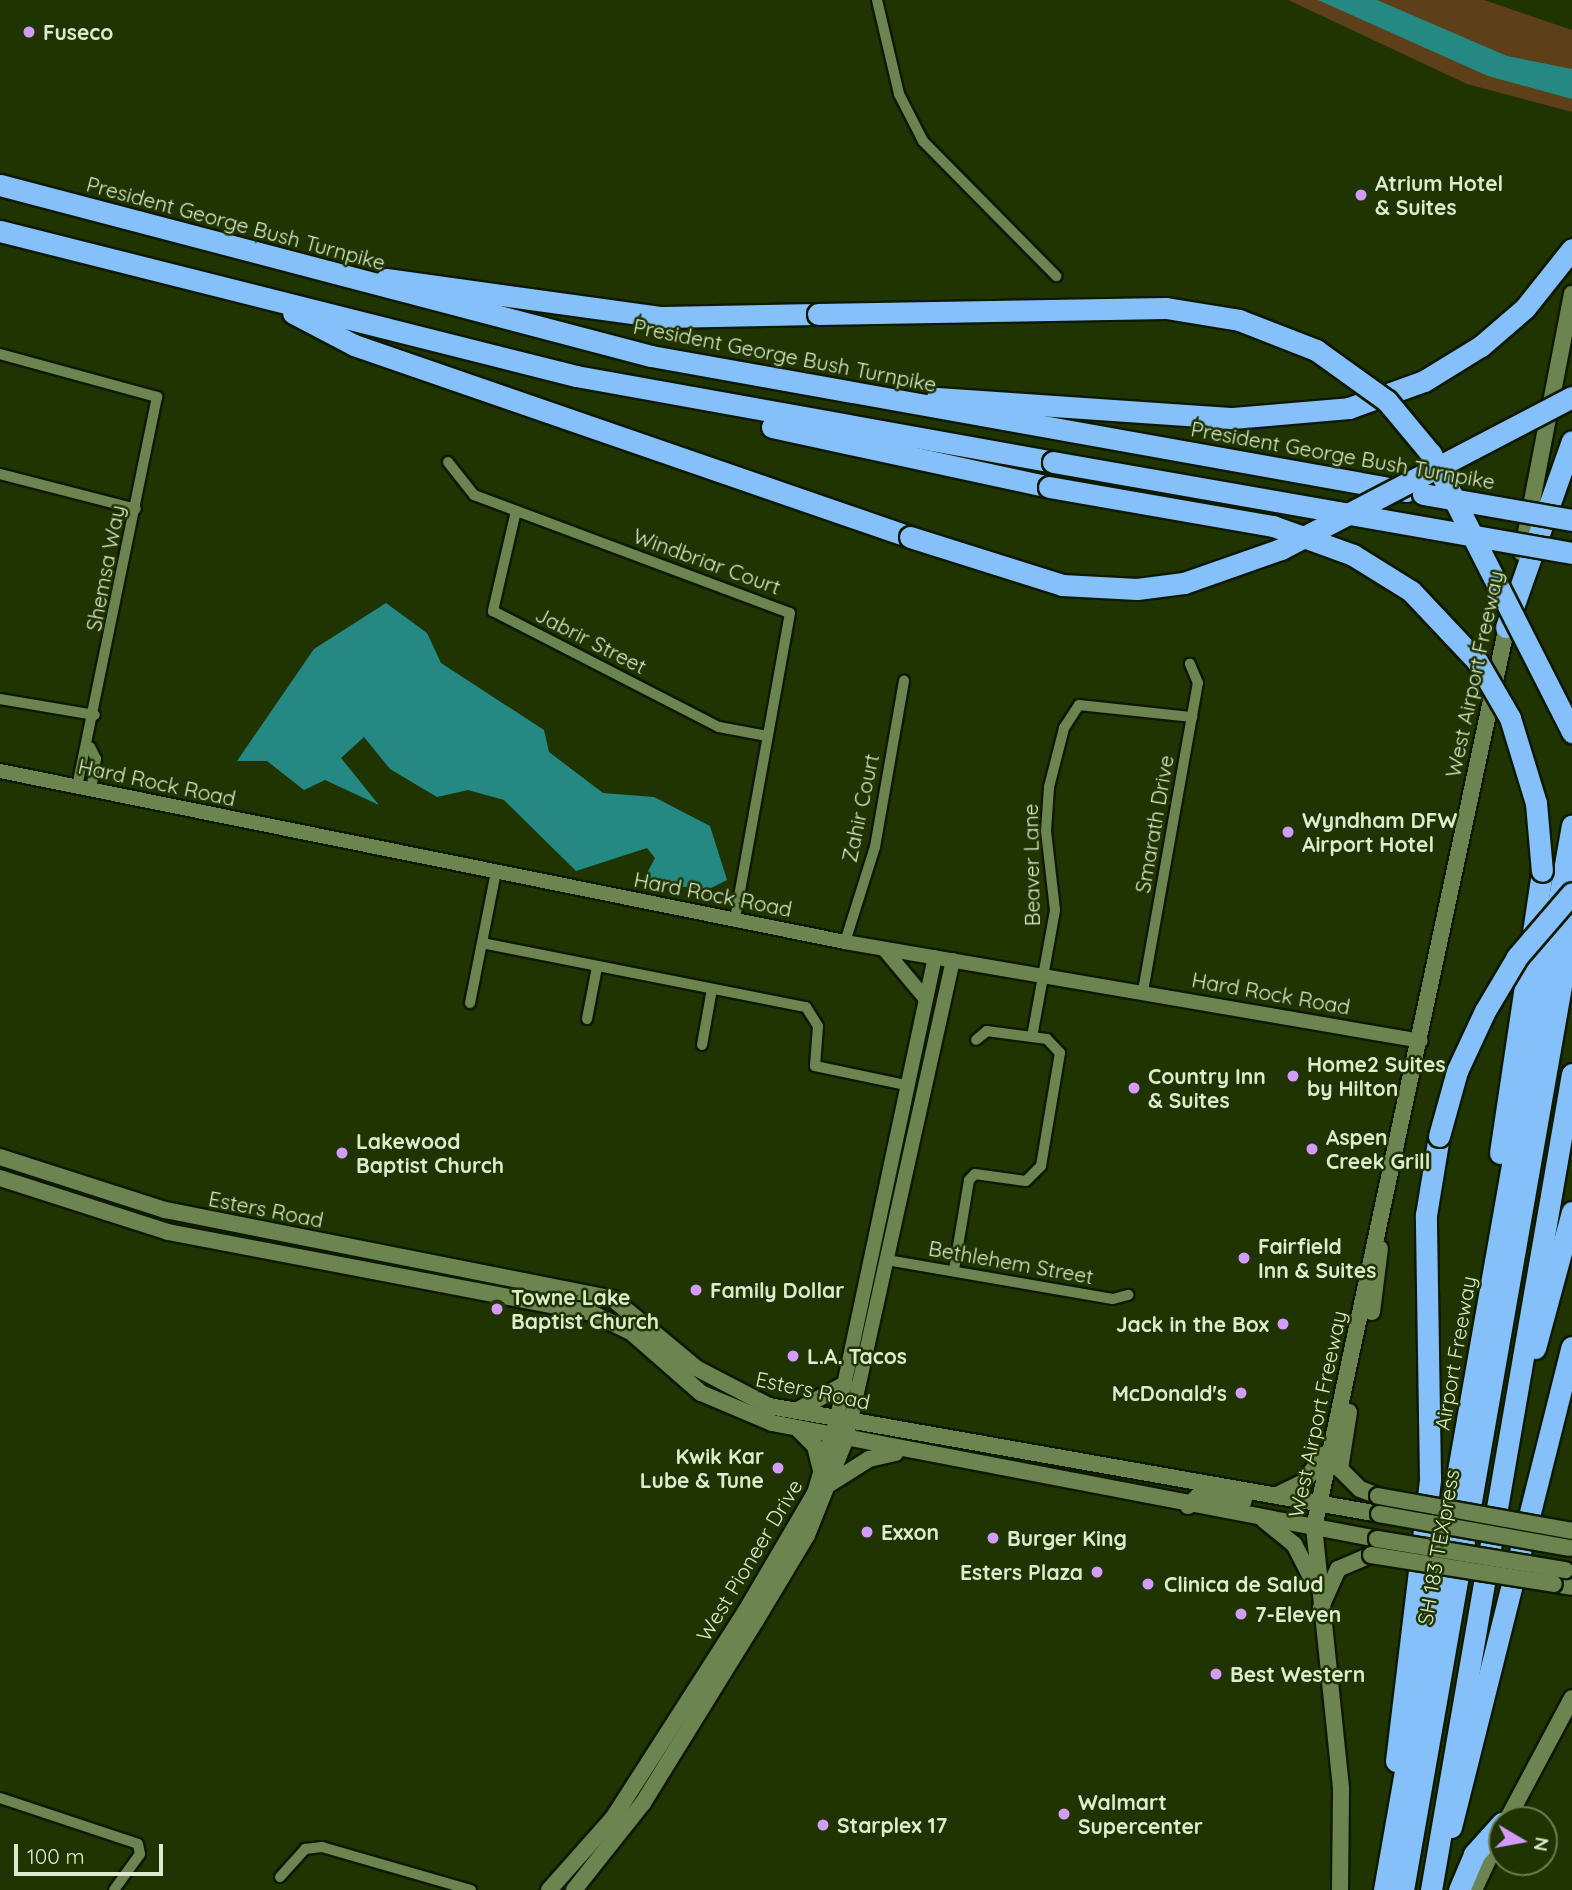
<!DOCTYPE html>
<html>
<head>
<meta charset="utf-8">
<style>
  body { margin:0 }
  #map { position:relative; width:1572px; height:1890px; overflow:hidden; background:#1f3400; font-family:Quicksand,sans-serif }
  div>[style] { position:absolute }
  [style*='--x'] { left:calc(var(--x)*1px); top:calc(var(--y)*1px); width:calc(var(--w)*1px); rotate:calc(var(--a)*1deg) }
  .green>* { inset:0; background:#5d3f1a }
  .water>* { inset:0; background:#258983 }
  .roads { filter:drop-shadow(2px 0 #0e1901) drop-shadow(-2px 0 #0e1901) drop-shadow(0 2px #0e1901) drop-shadow(0 -2px #0e1901) }
  .minor>* { height:10px; margin:-5px; padding:0 5px; transform-origin:5px; border-radius:5px; background:#6b8450 }
  .tertiary>* { height:14px; margin:-7px; padding:0 7px; transform-origin:7px; border-radius:7px; background:#6b8450 }
  .secondary>* { height:16px; margin:-8px; padding:0 8px; transform-origin:8px; border-radius:8px; background:#6b8450 }
  .motorway>* { height:21px; margin:-10.5px; padding:0 10.5px; transform-origin:10.5px; border-radius:10.5px; background:#86c0fb }
  .bridges { filter:drop-shadow(2px 0 #0e1901) drop-shadow(-2px 0 #0e1901) drop-shadow(0 2px #0e1901) drop-shadow(0 -2px #0e1901) }
  .secondary-bridge>* { height:16px; margin:-8px; padding:0 8px; transform-origin:8px; border-radius:8px; background:#6b8450 }
  .motorway-bridge>* { height:21px; margin:-10.5px; padding:0 10.5px; transform-origin:10.5px; border-radius:10.5px; background:#86c0fb }
  .dots>* { width:19px; height:19px; translate:-50% -50%; box-sizing:border-box; border:4px solid #1f3400; border-radius:50% }
  span { translate:-50% -50%; white-space:nowrap; text-align:center; line-height:1.15; -webkit-text-stroke:5px #1f3400; paint-order:stroke }
  .poi-label { font-size:21px; color:#ddeccf; font-weight:700 }
  .left { translate:0 -50%; text-align:left }
  .right { translate:-100% -50%; text-align:right }
  .street-label { font-size:21px; color:#ddeccf }
  .north { position:absolute; left:1488px; top:1806px; width:70px; height:70px; box-sizing:border-box; background:#1f3400; border:2px solid #6b7e53; border-radius:50%; rotate:100deg; font-size:19px; font-weight:700; line-height:28px; text-align:center; color:#ddeccf }
  .north::after { content:''; display:block; margin:auto; width:24px; height:32px; background:#d39cfc; clip-path:polygon(50% 0,100% 100%,50% 72%,0 100%) }
  .scale { position:absolute; left:14px; top:1844px; width:149px; height:32px; box-sizing:border-box; border:4px solid #ddeccf; border-top:0; padding-left:9px; font-size:21px; line-height:24px; white-space:nowrap; color:#ddeccf; -webkit-text-stroke:5px #1f3400; paint-order:stroke }
</style>
</head>
<body>
<div id="map">
  <div class="green">
    <div style="clip-path:polygon(1288px 0,1484px 0,1572px 30px,1572px 112px,1467px 84px)"></div>
  </div>
  <div class="water">
    <div style="clip-path:polygon(1318px 0,1377px 0,1507px 56px,1572px 69px,1572px 99px,1488px 76px)"></div>
    <div style="clip-path:polygon(386px 603px,427px 633px,441px 663px,544px 730px,549px 752px,603px 793px,654px 797px,710px 826px,727px 880px,707px 890px,654px 883px,645px 877px,655px 858px,647px 848px,576px 871px,504px 800px,468px 790px,437px 797px,390px 769px,364px 737px,341px 758px,379px 805px,325px 780px,304px 790px,267px 761px,237px 761px,314px 649px)"></div>
  </div>
  <div class="roads">
    <div class="minor">
      <div style="--x:877;--y:0;--w:97;--a:76.8"></div>
      <div style="--x:899;--y:94;--w:53;--a:62.9"></div>
      <div style="--x:923;--y:141;--w:190;--a:45.4"></div>
      <div style="--x:0;--y:354;--w:163;--a:15.3"></div>
      <div style="--x:157;--y:397;--w:397;--a:101.6"></div>
      <div style="--x:448;--y:462;--w:42;--a:51.8"></div>
      <div style="--x:474;--y:495;--w:337;--a:20.5"></div>
      <div style="--x:790;--y:613;--w:312;--a:100.2"></div>
      <div style="--x:0;--y:474;--w:140;--a:14.4"></div>
      <div style="--x:516;--y:511;--w:103;--a:103"></div>
      <div style="--x:493;--y:611;--w:254;--a:27.2"></div>
      <div style="--x:719;--y:727;--w:49;--a:10.6"></div>
      <div style="--x:0;--y:699;--w:96;--a:9.6"></div>
      <div style="--x:90;--y:747;--w:13;--a:63"></div>
      <div style="--x:96;--y:759;--w:31;--a:99"></div>
      <div style="--x:845;--y:942;--w:100;--a:-72.5"></div>
      <div style="--x:875;--y:847;--w:169;--a:-80.1"></div>
      <div style="--x:482;--y:943;--w:330;--a:11.2"></div>
      <div style="--x:806;--y:1007;--w:22;--a:58"></div>
      <div style="--x:818;--y:1026;--w:40;--a:94.3"></div>
      <div style="--x:815;--y:1066;--w:92;--a:11.9"></div>
      <div style="--x:1143;--y:991;--w:313;--a:-79.9"></div>
      <div style="--x:1198;--y:683;--w:21;--a:-113"></div>
      <div style="--x:470;--y:1003;--w:134;--a:-78.8"></div>
      <div style="--x:587;--y:1019;--w:53;--a:-79.1"></div>
      <div style="--x:1032;--y:1037;--w:129;--a:-79.7"></div>
      <div style="--x:1055;--y:910;--w:80;--a:-96.5"></div>
      <div style="--x:1046;--y:831;--w:44;--a:-86.1"></div>
      <div style="--x:1049;--y:787;--w:61;--a:-75.7"></div>
      <div style="--x:1064;--y:728;--w:27;--a:-57"></div>
      <div style="--x:1079;--y:705;--w:114;--a:6.1"></div>
      <div style="--x:702;--y:1045;--w:57;--a:-79.9"></div>
      <div style="--x:887;--y:1260;--w:229;--a:9.8"></div>
      <div style="--x:1113;--y:1299;--w:16;--a:-15"></div>
      <div style="--x:954;--y:1270;--w:91;--a:-80.5"></div>
      <div style="--x:969;--y:1180;--w:8;--a:-45"></div>
      <div style="--x:975;--y:1174;--w:51;--a:7.8"></div>
      <div style="--x:1026;--y:1181;--w:21;--a:-45"></div>
      <div style="--x:1041;--y:1166;--w:115;--a:-80.5"></div>
      <div style="--x:1060;--y:1053;--w:19;--a:-133"></div>
      <div style="--x:1047;--y:1039;--w:61;--a:-172.4"></div>
      <div style="--x:987;--y:1031;--w:14;--a:141"></div>
      <div style="--x:0;--y:1798;--w:145;--a:18.4"></div>
      <div style="--x:138;--y:1844;--w:10;--a:79"></div>
      <div style="--x:140;--y:1854;--w:44;--a:125.8"></div>
      <div style="--x:280;--y:1877;--w:38;--a:-48"></div>
      <div style="--x:305;--y:1849;--w:17;--a:-7"></div>
      <div style="--x:322;--y:1847;--w:155;--a:16.1"></div>
    </div>
    <div class="tertiary">
      <div style="--x:0;--y:771;--w:862;--a:11.44"></div>
      <div style="--x:845;--y:942;--w:584;--a:9.75"></div>
      <div style="--x:884;--y:949;--w:64;--a:50.1"></div>
      <div style="--x:837;--y:1418;--w:471;--a:-78"></div>
      <div style="--x:851;--y:1420;--w:471;--a:-77.5"></div>
    </div>
    <div class="secondary">
      <div style="--x:1522;--y:553;--w:264;--a:-79.1"></div>
      <div style="--x:0;--y:1157;--w:173;--a:17.8"></div>
      <div style="--x:165;--y:1210;--w:457;--a:11.2"></div>
      <div style="--x:613;--y:1299;--w:108;--a:39.7"></div>
      <div style="--x:696;--y:1368;--w:82;--a:27.5"></div>
      <div style="--x:769;--y:1406;--w:619;--a:10.04"></div>
      <div style="--x:0;--y:1178;--w:176;--a:17.8"></div>
      <div style="--x:168;--y:1232;--w:429;--a:10.8"></div>
      <div style="--x:589;--y:1312;--w:47;--a:25.5"></div>
      <div style="--x:631;--y:1332;--w:93;--a:41.1"></div>
      <div style="--x:701;--y:1393;--w:77;--a:22.9"></div>
      <div style="--x:772;--y:1423;--w:616;--a:10.85"></div>
      <div style="--x:1372;--y:1312;--w:64;--a:-82.9"></div>
      <div style="--x:796;--y:1411;--w:56;--a:-28.9"></div>
      <div style="--x:1349;--y:1412;--w:58;--a:99"></div>
      <div style="--x:1340;--y:1469;--w:28;--a:45"></div>
      <div style="--x:1360;--y:1489;--w:19;--a:21"></div>
      <div style="--x:799;--y:1430;--w:23;--a:45"></div>
      <div style="--x:815;--y:1446;--w:29;--a:76"></div>
      <div style="--x:831;--y:1483;--w:45;--a:-32.3"></div>
      <div style="--x:869;--y:1459;--w:27;--a:-13"></div>
      <div style="--x:1277;--y:1495;--w:30;--a:-26"></div>
      <div style="--x:1304;--y:1482;--w:34;--a:-54"></div>
      <div style="--x:1188;--y:1506;--w:14;--a:-45"></div>
      <div style="--x:1198;--y:1496;--w:46;--a:6.2"></div>
      <div style="--x:1264;--y:1520;--w:38;--a:39"></div>
      <div style="--x:1294;--y:1544;--w:37;--a:63"></div>
      <div style="--x:1554;--y:1584;--w:18;--a:9"></div>
      <div style="--x:1321;--y:1607;--w:42;--a:-65.9"></div>
      <div style="--x:1338;--y:1569;--w:36;--a:-23"></div>
      <div style="--x:1507;--y:1820;--w:138;--a:-62"></div>
      <div style="--x:549;--y:1890;--w:96;--a:-48.4"></div>
      <div style="--x:613;--y:1818;--w:242;--a:-57.3"></div>
      <div style="--x:744;--y:1614;--w:140;--a:-59.6"></div>
      <div style="--x:815;--y:1493;--w:69;--a:-73.1"></div>
      <div style="--x:574;--y:1890;--w:111;--a:-51.6"></div>
      <div style="--x:643;--y:1803;--w:213;--a:-58.3"></div>
      <div style="--x:755;--y:1622;--w:101;--a:-59.1"></div>
      <div style="--x:807;--y:1535;--w:110;--a:-68.1"></div>
      <div style="--x:1340;--y:1890;--w:102;--a:-89.4"></div>
      <div style="--x:1341;--y:1788;--w:261;--a:-95.9"></div>
      <div style="--x:1314;--y:1528;--w:933;--a:-77.93"></div>
      <div style="--x:1474;--y:1890;--w:64;--a:-65"></div>
    </div>
    <div class="motorway">
      <div style="--x:0;--y:185;--w:673;--a:14.72"></div>
      <div style="--x:651;--y:356;--w:767;--a:10.14"></div>
      <div style="--x:0;--y:231;--w:594;--a:14.13"></div>
      <div style="--x:576;--y:376;--w:485;--a:10.2"></div>
      <div style="--x:386;--y:279;--w:278;--a:7.9"></div>
      <div style="--x:661;--y:317;--w:157;--a:-1.1"></div>
      <div style="--x:293;--y:313;--w:69;--a:27.7"></div>
      <div style="--x:354;--y:345;--w:588;--a:19.05"></div>
      <div style="--x:937;--y:398;--w:297;--a:3.9"></div>
      <div style="--x:1233;--y:418;--w:116;--a:-4.9"></div>
      <div style="--x:1349;--y:408;--w:80;--a:-19.8"></div>
      <div style="--x:1424;--y:381;--w:67;--a:-31.6"></div>
      <div style="--x:1481;--y:346;--w:58;--a:-40.8"></div>
      <div style="--x:1525;--y:308;--w:75;--a:-51.5"></div>
      <div style="--x:772;--y:427;--w:283;--a:12.2"></div>
      <div style="--x:1506;--y:627;--w:197;--a:-70.5"></div>
      <div style="--x:1500;--y:1153;--w:285;--a:-81.5"></div>
      <div style="--x:1535;--y:1348;--w:141;--a:-74.8"></div>
      <div style="--x:1396;--y:1761;--w:284;--a:-83.1"></div>
      <div style="--x:1430;--y:1479;--w:264;--a:-90.9"></div>
      <div style="--x:1426;--y:1215;--w:80;--a:-80.7"></div>
      <div style="--x:1451;--y:1827;--w:495;--a:-75.9"></div>
      <div style="--x:1384;--y:1890;--w:1081;--a:-79.99"></div>
      <div style="--x:1403;--y:1890;--w:982;--a:-80.09"></div>
      <div style="--x:1431;--y:1890;--w:828;--a:-80.2"></div>
      <div style="--x:1459;--y:1890;--w:39;--a:-67"></div>
      <div style="--x:1474;--y:1854;--w:42;--a:-47.9"></div>
    </div>
  </div>
  <div class="bridges">
    <div class="secondary-bridge">
      <div style="--x:1378;--y:1496;--w:197;--a:10.2"></div>
      <div style="--x:1379;--y:1514;--w:193;--a:10.1"></div>
      <div style="--x:1377;--y:1539;--w:191;--a:9.4"></div>
      <div style="--x:1371;--y:1555;--w:185;--a:9"></div>
    </div>
    <div class="motorway-bridge">
      <div style="--x:818;--y:314;--w:348;--a:-1"></div>
      <div style="--x:1166;--y:308;--w:74;--a:9.3"></div>
      <div style="--x:1239;--y:320;--w:83;--a:21.3"></div>
      <div style="--x:1316;--y:350;--w:87;--a:35.7"></div>
      <div style="--x:1387;--y:401;--w:69;--a:50.3"></div>
      <div style="--x:1431;--y:454;--w:312;--a:63.1"></div>
      <div style="--x:1053;--y:462;--w:527;--a:9.94"></div>
      <div style="--x:1049;--y:487;--w:227;--a:9.9"></div>
      <div style="--x:1273;--y:526;--w:85;--a:19.9"></div>
      <div style="--x:1353;--y:555;--w:68;--a:31.8"></div>
      <div style="--x:1411;--y:591;--w:96;--a:46.7"></div>
      <div style="--x:1477;--y:661;--w:66;--a:59.9"></div>
      <div style="--x:1510;--y:718;--w:89;--a:73"></div>
      <div style="--x:1536;--y:803;--w:68;--a:85"></div>
      <div style="--x:1423;--y:494;--w:151;--a:9.9"></div>
      <div style="--x:910;--y:537;--w:159;--a:17.5"></div>
      <div style="--x:1062;--y:585;--w:75;--a:3.1"></div>
      <div style="--x:1137;--y:589;--w:47;--a:-7.3"></div>
      <div style="--x:1184;--y:583;--w:103;--a:-19.3"></div>
      <div style="--x:1281;--y:549;--w:328;--a:-27.6"></div>
      <div style="--x:1439;--y:1136;--w:67;--a:-74.5"></div>
      <div style="--x:1457;--y:1071;--w:66;--a:-65"></div>
      <div style="--x:1485;--y:1011;--w:63;--a:-59.3"></div>
      <div style="--x:1517;--y:957;--w:84;--a:-49.3"></div>
    </div>
  </div>
  <div class="dots">
    <div style="left:29px;top:32px;background:#d39cfc"></div>
    <div style="left:1361px;top:195px;background:#d39cfc"></div>
    <div style="left:1288px;top:832px;background:#d39cfc"></div>
    <div style="left:1293px;top:1076px;background:#d39cfc"></div>
    <div style="left:1134px;top:1088px;background:#d39cfc"></div>
    <div style="left:1312px;top:1149px;background:#d39cfc"></div>
    <div style="left:342px;top:1153px;background:#d39cfc"></div>
    <div style="left:1244px;top:1258px;background:#d39cfc"></div>
    <div style="left:696px;top:1290px;background:#d39cfc"></div>
    <div style="left:497px;top:1309px;background:#d39cfc"></div>
    <div style="left:1283px;top:1324px;background:#d39cfc"></div>
    <div style="left:793px;top:1356px;background:#d39cfc"></div>
    <div style="left:1241px;top:1393px;background:#d39cfc"></div>
    <div style="left:778px;top:1468px;background:#d39cfc"></div>
    <div style="left:867px;top:1532px;background:#d39cfc"></div>
    <div style="left:993px;top:1538px;background:#d39cfc"></div>
    <div style="left:1097px;top:1572px;background:#d39cfc"></div>
    <div style="left:1148px;top:1584px;background:#d39cfc"></div>
    <div style="left:1241px;top:1614px;background:#d39cfc"></div>
    <div style="left:1216px;top:1674px;background:#d39cfc"></div>
    <div style="left:1064px;top:1814px;background:#d39cfc"></div>
    <div style="left:823px;top:1825px;background:#d39cfc"></div>
  </div>
  <div class="poi-label">
    <span class="left" style="left:43px;top:32px">Fuseco</span>
    <span class="left" style="left:1375px;top:195px">Atrium Hotel<br>&amp; Suites</span>
    <span class="left" style="left:1302px;top:832px">Wyndham DFW<br>Airport Hotel</span>
    <span class="left" style="left:1307px;top:1076px">Home2 Suites<br>by Hilton</span>
    <span class="left" style="left:1148px;top:1088px">Country Inn<br>&amp; Suites</span>
    <span class="left" style="left:1326px;top:1149px">Aspen<br>Creek Grill</span>
    <span class="left" style="left:356px;top:1153px">Lakewood<br>Baptist Church</span>
    <span class="left" style="left:1258px;top:1258px">Fairfield<br>Inn &amp; Suites</span>
    <span class="left" style="left:710px;top:1290px">Family Dollar</span>
    <span class="left" style="left:511px;top:1309px">Towne Lake<br>Baptist Church</span>
    <span class="right" style="left:1269px;top:1324px">Jack in the Box</span>
    <span class="left" style="left:807px;top:1356px">L.A. Tacos</span>
    <span class="right" style="left:1227px;top:1393px">McDonald's</span>
    <span class="right" style="left:764px;top:1468px">Kwik Kar<br>Lube &amp; Tune</span>
    <span class="left" style="left:881px;top:1532px">Exxon</span>
    <span class="left" style="left:1007px;top:1538px">Burger King</span>
    <span class="right" style="left:1083px;top:1572px">Esters Plaza</span>
    <span class="left" style="left:1164px;top:1584px">Clinica de Salud</span>
    <span class="left" style="left:1255px;top:1614px">7-Eleven</span>
    <span class="left" style="left:1230px;top:1674px">Best Western</span>
    <span class="left" style="left:1078px;top:1814px">Walmart<br>Supercenter</span>
    <span class="left" style="left:837px;top:1825px">Starplex 17</span>
  </div>
  <div class="street-label">
    <span style="left:236px;top:223px;rotate:15deg">President George Bush Turnpike</span>
    <span style="left:785px;top:355px;rotate:11deg">President George Bush Turnpike</span>
    <span style="left:1343px;top:455px;rotate:10deg">President George Bush Turnpike</span>
    <span style="left:707px;top:561px;rotate:20deg">Windbriar Court</span>
    <span style="left:105px;top:568px;rotate:-79deg">Shemsa Way</span>
    <span style="left:591px;top:640px;rotate:27deg">Jabrir Street</span>
    <span style="left:1474px;top:674px;rotate:-78deg">West Airport Freeway</span>
    <span style="left:157px;top:782px;rotate:12deg">Hard Rock Road</span>
    <span style="left:860px;top:808px;rotate:-78deg">Zahir Court</span>
    <span style="left:1154px;top:824px;rotate:-80deg">Smarath Drive</span>
    <span style="left:1031px;top:865px;rotate:-91deg">Beaver Lane</span>
    <span style="left:713px;top:894px;rotate:11deg">Hard Rock Road</span>
    <span style="left:1271px;top:993px;rotate:10deg">Hard Rock Road</span>
    <span style="left:266px;top:1209px;rotate:11deg">Esters Road</span>
    <span style="left:1011px;top:1262px;rotate:10deg">Bethlehem Street</span>
    <span style="left:1455px;top:1353px;rotate:-80deg">Airport Freeway</span>
    <span style="left:813px;top:1390px;rotate:12deg">Esters Road</span>
    <span style="left:1317px;top:1414px;rotate:-78deg">West Airport Freeway</span>
    <span style="left:1438px;top:1547px;rotate:-80deg">SH 183 TEXpress</span>
    <span style="left:749px;top:1560px;rotate:-59deg">West Pioneer Drive</span>
  </div>
  <div class="north">N</div>
  <div class="scale">100 m</div>
</div>
</body>
</html>
